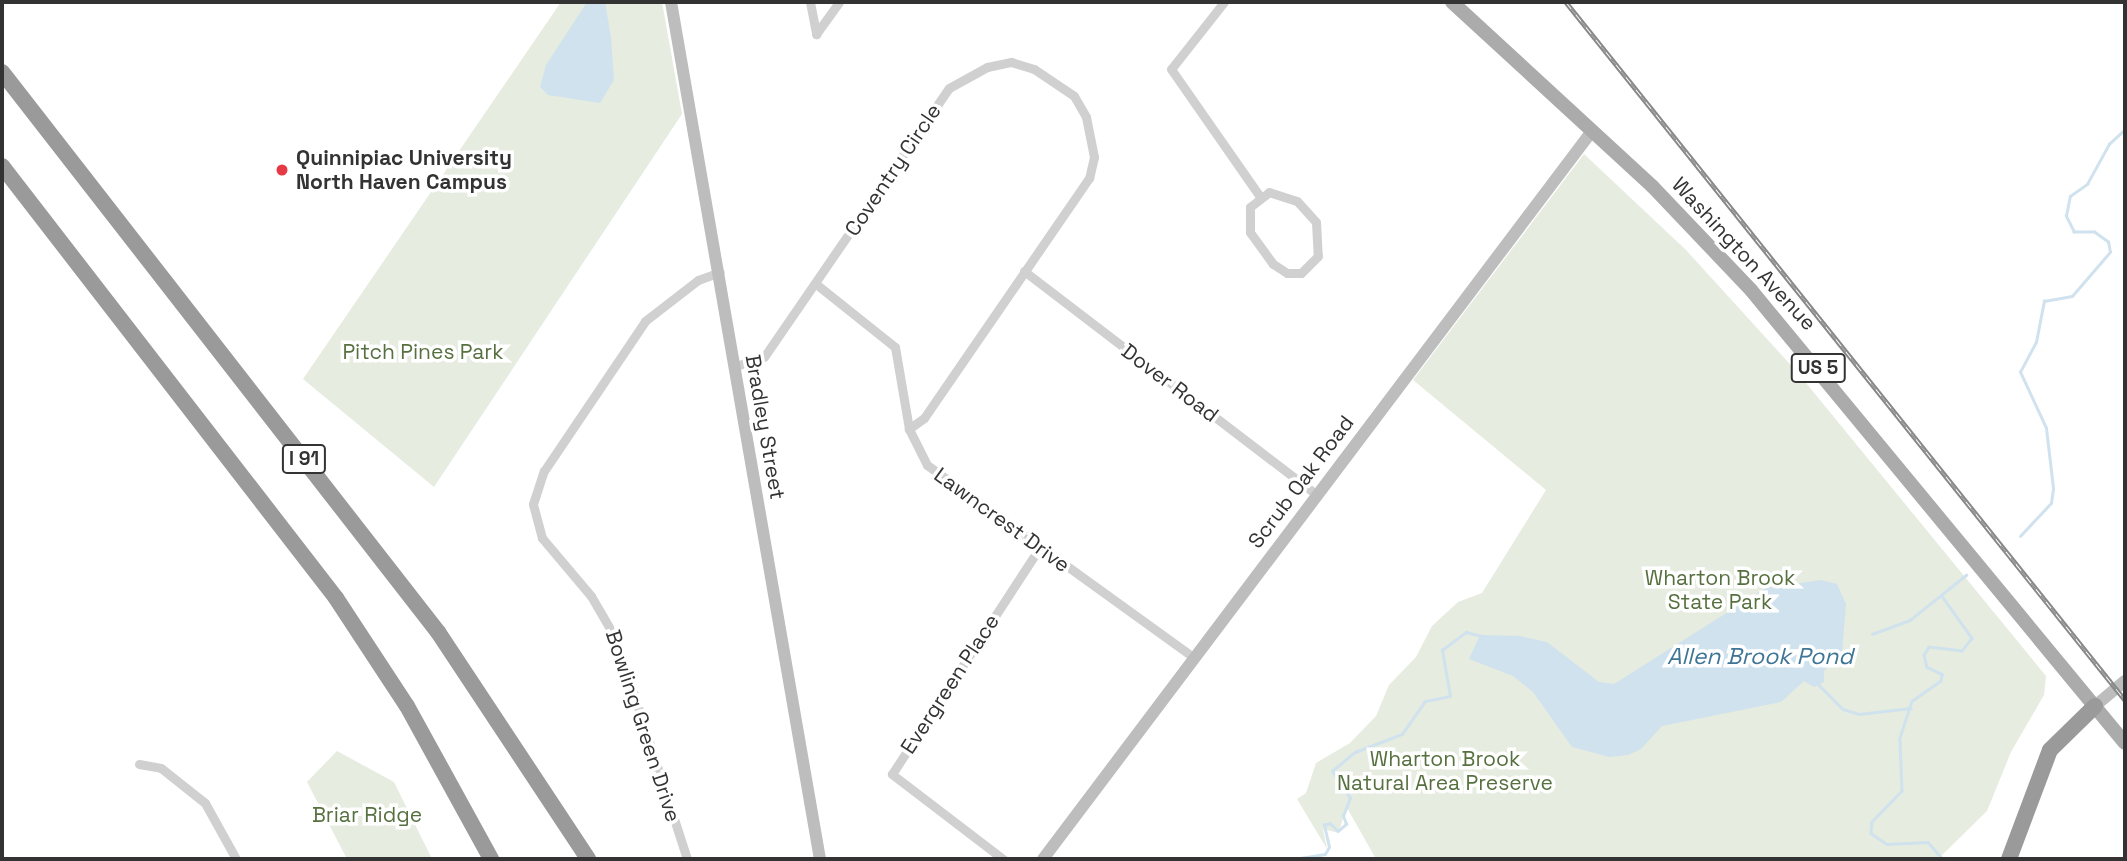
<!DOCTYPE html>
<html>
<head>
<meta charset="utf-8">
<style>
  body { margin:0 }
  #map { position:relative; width:2127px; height:861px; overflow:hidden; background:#fff; font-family:"Space Grotesk",sans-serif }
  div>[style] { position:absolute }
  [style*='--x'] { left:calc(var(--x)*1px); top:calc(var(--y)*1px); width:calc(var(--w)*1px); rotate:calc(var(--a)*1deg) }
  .green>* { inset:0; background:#e6ecdf }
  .water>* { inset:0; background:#cfe2ee }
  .stream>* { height:2.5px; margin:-1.25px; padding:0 1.25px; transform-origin:1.25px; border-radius:1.25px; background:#cfe2ee }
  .street>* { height:9px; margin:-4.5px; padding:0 4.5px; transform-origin:4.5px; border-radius:4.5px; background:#d0d0d0 }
  .secondary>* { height:12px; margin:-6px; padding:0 6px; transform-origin:6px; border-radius:6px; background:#bdbdbd }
  .primary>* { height:14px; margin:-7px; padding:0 7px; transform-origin:7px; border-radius:7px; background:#ababab }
  .highway>* { height:16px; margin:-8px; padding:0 8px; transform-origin:8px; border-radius:8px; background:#9a9a9a }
  .rail>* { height:5px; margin-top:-2.5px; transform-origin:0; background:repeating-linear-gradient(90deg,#fff 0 8px,#888 0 16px); box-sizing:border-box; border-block:2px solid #888 }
  .dots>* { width:19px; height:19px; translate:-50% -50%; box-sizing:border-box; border:4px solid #fff; border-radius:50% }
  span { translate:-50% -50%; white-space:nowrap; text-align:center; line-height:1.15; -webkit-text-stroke:7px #fff; paint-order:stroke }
  .shield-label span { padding:2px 5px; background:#fff; border:2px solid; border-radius:5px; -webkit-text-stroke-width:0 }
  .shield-label { font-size:19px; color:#333; font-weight:700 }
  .poi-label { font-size:21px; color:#333; font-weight:700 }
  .left { translate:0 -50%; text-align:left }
  .street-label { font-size:21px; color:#333 }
  .park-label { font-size:21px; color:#56703f }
  .water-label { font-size:23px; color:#3f7597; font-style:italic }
  .frame { position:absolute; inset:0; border:4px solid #333; pointer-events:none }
</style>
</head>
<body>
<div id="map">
  <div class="green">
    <div style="clip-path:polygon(561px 2px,662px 2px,682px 114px,434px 487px,303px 379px)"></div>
    <div style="clip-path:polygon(1584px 154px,1686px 250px,1797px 372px,2046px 676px,2044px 695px,2011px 752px,1987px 811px,1938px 859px,1376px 859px,1346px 806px,1339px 833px,1323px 829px,1327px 849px,1297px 799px,1306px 793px,1316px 763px,1350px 743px,1376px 716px,1389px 685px,1416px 657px,1432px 626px,1458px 602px,1482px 593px,1546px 490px,1413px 380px)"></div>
    <div style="clip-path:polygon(337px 751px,394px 782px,432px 859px,347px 859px,307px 782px)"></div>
  </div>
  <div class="water">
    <div style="clip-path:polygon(587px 2px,605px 2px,611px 37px,614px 80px,600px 103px,548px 95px,540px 87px,546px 65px)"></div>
    <div style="clip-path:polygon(1821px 580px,1837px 584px,1846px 604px,1842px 653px,1824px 671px,1824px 682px,1814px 687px,1804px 681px,1781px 702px,1662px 726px,1641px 749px,1628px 755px,1609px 757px,1572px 747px,1533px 692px,1513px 676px,1469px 659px,1480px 635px,1520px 636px,1547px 642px,1599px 682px,1614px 684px,1766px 588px)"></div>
  </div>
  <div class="stream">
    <div style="--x:2020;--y:536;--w:45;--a:-46.8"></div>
    <div style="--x:2051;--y:503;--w:15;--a:-82"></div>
    <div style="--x:2053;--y:488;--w:60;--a:-96.7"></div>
    <div style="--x:2046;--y:428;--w:62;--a:-114.9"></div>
    <div style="--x:2020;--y:372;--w:34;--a:-62"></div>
    <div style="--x:2036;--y:342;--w:42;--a:-79"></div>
    <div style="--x:2044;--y:301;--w:28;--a:-10"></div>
    <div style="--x:2072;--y:296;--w:58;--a:-49.2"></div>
    <div style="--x:2110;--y:252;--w:10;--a:-101"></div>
    <div style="--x:2108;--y:242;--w:17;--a:-144"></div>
    <div style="--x:2094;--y:232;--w:20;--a:180"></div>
    <div style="--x:2074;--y:232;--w:18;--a:-117"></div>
    <div style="--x:2066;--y:216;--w:20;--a:-79"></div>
    <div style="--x:2070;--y:196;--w:21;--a:-35"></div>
    <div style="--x:2087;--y:184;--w:46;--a:-61.2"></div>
    <div style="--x:2109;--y:144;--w:22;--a:-43"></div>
    <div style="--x:1942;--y:596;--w:52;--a:54.5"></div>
    <div style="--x:1972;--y:638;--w:16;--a:128"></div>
    <div style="--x:1962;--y:651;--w:33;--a:-173"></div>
    <div style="--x:1929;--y:647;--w:9;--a:122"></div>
    <div style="--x:1924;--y:655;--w:12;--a:76"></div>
    <div style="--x:1927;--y:667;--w:17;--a:25"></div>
    <div style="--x:1942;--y:674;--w:7;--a:98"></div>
    <div style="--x:1941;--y:681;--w:35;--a:145"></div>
    <div style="--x:1912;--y:701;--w:40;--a:108"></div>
    <div style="--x:1900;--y:739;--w:52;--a:87.8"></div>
    <div style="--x:1902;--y:791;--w:43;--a:134.1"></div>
    <div style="--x:1872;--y:822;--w:11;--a:95"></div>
    <div style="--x:1871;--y:833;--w:19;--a:35"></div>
    <div style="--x:1887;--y:844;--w:41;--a:-2.8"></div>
    <div style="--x:1928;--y:842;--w:23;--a:49"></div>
    <div style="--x:1872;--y:634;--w:40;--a:-20.2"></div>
    <div style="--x:1910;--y:620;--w:72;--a:-38.8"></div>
    <div style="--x:1818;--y:684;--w:35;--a:45"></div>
    <div style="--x:1843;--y:709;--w:17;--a:17"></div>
    <div style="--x:1859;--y:714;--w:52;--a:-6.6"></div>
    <div style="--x:1294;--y:859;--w:31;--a:-9"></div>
    <div style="--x:1325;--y:854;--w:8;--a:-60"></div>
    <div style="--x:1329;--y:847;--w:23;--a:-103"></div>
    <div style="--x:1324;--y:825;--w:6;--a:-18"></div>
    <div style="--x:1330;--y:823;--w:11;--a:45"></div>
    <div style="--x:1338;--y:831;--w:11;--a:-41"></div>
    <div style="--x:1346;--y:824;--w:9;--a:-111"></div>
    <div style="--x:1343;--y:816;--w:19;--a:-69"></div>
    <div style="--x:1350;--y:798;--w:32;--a:-124"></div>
    <div style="--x:1332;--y:771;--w:30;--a:-40"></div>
    <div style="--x:1355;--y:752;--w:50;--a:-21"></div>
    <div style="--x:1402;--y:734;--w:40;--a:-55.1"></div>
    <div style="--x:1425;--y:701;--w:25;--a:-11"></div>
    <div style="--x:1450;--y:696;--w:47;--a:-99.9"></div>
    <div style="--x:1442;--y:650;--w:30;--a:-37"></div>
    <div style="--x:1466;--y:632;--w:16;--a:14"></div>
  </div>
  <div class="street">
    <div style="--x:810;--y:2;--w:33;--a:79"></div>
    <div style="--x:816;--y:34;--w:39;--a:-54"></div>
    <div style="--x:1224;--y:2;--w:85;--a:128.3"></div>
    <div style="--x:1171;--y:69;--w:154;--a:55.1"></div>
    <div style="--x:1269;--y:192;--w:29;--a:18"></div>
    <div style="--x:1297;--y:201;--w:28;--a:48"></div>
    <div style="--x:1316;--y:222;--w:34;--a:87"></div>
    <div style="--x:1318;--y:256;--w:24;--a:135"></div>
    <div style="--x:1301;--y:273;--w:14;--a:180"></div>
    <div style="--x:1287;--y:273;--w:17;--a:-147"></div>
    <div style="--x:1273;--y:264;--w:39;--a:-126"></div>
    <div style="--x:1250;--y:232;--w:25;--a:-90"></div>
    <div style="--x:1250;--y:207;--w:24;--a:-38"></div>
    <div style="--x:1024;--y:271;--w:367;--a:37.4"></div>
    <div style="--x:816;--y:284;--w:101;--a:38.6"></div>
    <div style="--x:895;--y:347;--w:83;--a:80.3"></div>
    <div style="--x:909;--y:429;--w:40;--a:63.4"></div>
    <div style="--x:927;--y:465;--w:327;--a:35.8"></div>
    <div style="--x:736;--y:366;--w:29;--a:-18"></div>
    <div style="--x:764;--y:357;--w:326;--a:-55.5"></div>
    <div style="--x:949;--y:88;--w:43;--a:-28.9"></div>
    <div style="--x:987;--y:67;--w:25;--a:-12"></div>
    <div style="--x:1011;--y:62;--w:24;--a:17"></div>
    <div style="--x:1034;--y:69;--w:48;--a:34"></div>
    <div style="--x:1074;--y:96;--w:24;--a:60"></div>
    <div style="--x:1086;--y:117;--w:41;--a:78.7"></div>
    <div style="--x:1094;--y:157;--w:22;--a:103"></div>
    <div style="--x:1089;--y:178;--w:291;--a:124.5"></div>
    <div style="--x:924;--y:418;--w:19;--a:144"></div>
    <div style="--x:139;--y:764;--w:22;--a:10"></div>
    <div style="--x:161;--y:768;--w:56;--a:38.5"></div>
    <div style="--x:205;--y:803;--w:64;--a:61"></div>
    <div style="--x:687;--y:859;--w:231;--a:-107.9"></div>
    <div style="--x:616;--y:639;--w:50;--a:-120.2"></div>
    <div style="--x:591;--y:596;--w:76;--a:-130.2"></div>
    <div style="--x:542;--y:538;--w:35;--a:-105"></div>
    <div style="--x:533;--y:504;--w:35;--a:-72"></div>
    <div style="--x:544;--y:471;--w:181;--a:-56"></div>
    <div style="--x:645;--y:321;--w:67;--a:-37.7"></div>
    <div style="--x:698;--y:280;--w:23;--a:-20"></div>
    <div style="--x:1003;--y:859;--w:140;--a:-142.6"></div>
    <div style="--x:892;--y:774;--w:271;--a:-56.9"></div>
  </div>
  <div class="secondary">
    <div style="--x:671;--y:2;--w:870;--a:80.14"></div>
    <div style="--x:2095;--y:706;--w:39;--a:-40"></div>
    <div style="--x:1043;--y:859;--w:912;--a:-52.98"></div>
  </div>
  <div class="primary">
    <div style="--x:1452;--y:2;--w:273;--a:42.6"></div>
    <div style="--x:1653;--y:187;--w:142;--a:46.4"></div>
    <div style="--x:1751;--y:290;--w:587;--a:50.46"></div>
  </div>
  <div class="highway">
    <div style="--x:2;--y:72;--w:710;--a:52.1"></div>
    <div style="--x:438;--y:632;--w:272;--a:56.5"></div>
    <div style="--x:2;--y:166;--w:546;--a:52.29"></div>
    <div style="--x:336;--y:598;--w:129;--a:56.7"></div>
    <div style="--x:407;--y:706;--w:175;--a:61.2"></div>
    <div style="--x:2009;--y:859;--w:116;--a:-69.4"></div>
    <div style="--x:2050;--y:750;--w:63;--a:-44.4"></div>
  </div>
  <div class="rail">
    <div style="--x:1566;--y:2;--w:894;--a:51.31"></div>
  </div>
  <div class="dots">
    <div style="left:282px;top:170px;background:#e63946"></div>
  </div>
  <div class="shield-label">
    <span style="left:1818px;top:368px">US 5</span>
    <span style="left:304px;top:459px">I 91</span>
  </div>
  <div class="poi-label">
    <span class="left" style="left:296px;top:170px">Quinnipiac University<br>North Haven Campus</span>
  </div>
  <div class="street-label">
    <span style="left:893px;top:170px;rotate:-56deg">Coventry Circle</span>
    <span style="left:1744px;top:254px;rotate:47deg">Washington Avenue</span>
    <span style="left:1170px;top:383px;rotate:37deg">Dover Road</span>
    <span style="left:765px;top:427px;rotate:80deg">Bradley Street</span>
    <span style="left:1301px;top:482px;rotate:-53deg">Scrub Oak Road</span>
    <span style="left:1002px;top:520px;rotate:36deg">Lawncrest Drive</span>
    <span style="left:950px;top:684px;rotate:-57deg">Evergreen Place</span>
    <span style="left:643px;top:726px;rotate:72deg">Bowling Green Drive</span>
  </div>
  <div class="park-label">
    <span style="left:423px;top:352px">Pitch Pines Park</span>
    <span style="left:1720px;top:590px">Wharton Brook<br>State Park</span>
    <span style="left:1445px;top:771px">Wharton Brook<br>Natural Area Preserve</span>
    <span style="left:367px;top:815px">Briar Ridge</span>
  </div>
  <div class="water-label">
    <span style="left:1760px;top:656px">Allen Brook Pond</span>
  </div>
  <div class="frame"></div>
</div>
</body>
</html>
